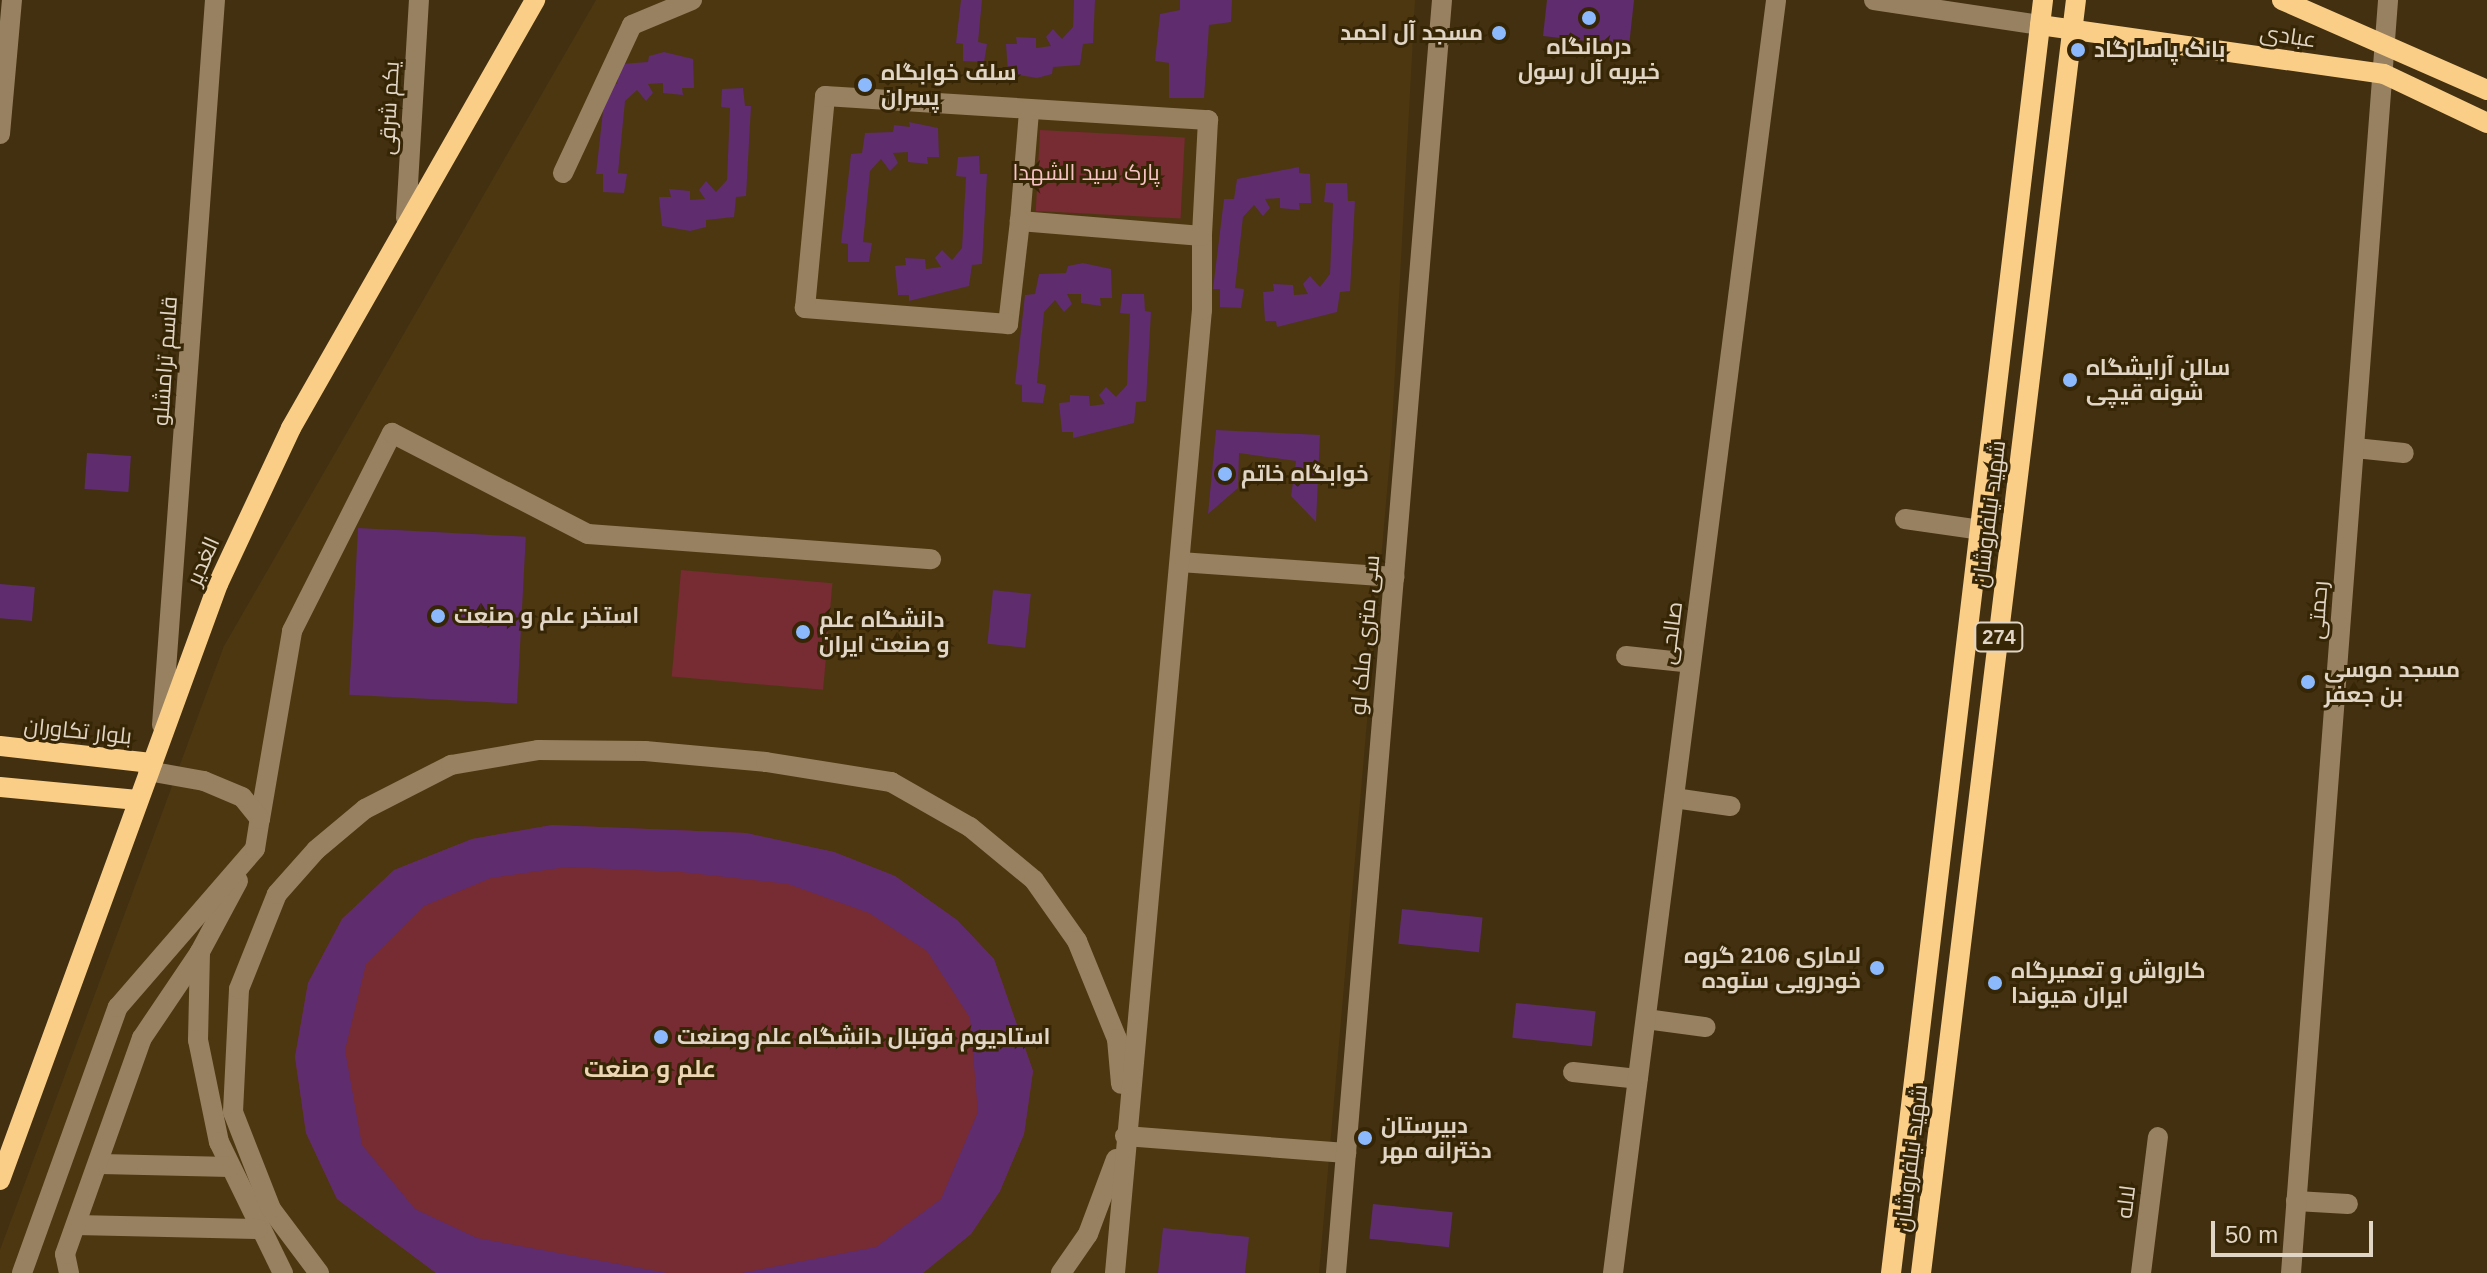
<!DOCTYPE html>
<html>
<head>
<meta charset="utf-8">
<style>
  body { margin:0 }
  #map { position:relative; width:2487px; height:1273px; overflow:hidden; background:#423011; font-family:Arial,Cairo,sans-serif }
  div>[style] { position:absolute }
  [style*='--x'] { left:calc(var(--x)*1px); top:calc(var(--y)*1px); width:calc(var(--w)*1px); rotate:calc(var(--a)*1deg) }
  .built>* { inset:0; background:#4d3710 }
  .green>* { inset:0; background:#772b32; transform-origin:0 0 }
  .building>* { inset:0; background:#5f2c6e; transform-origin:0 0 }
  .minor>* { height:20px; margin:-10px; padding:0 10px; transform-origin:10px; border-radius:10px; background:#978160 }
  .major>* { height:20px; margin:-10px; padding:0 10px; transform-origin:10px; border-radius:10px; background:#fbce87 }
  .dots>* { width:22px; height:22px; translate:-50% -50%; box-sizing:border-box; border:4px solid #372606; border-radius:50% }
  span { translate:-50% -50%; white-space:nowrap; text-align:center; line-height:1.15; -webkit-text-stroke:6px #372606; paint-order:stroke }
  .shield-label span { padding:2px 6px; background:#372606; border:2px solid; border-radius:6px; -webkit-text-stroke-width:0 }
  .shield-label { font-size:20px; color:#e1d6c5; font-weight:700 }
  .poi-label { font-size:22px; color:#e1d6c5; font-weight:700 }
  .right { translate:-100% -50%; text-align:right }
  .left { translate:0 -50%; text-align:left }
  .street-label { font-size:22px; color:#e1d6c5 }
  .park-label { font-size:22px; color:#f9c4c5 }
  .neighbourhood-label { font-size:24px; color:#ecd5b3; font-weight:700 }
  .scale { position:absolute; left:2211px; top:1221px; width:162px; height:36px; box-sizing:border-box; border:4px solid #e1d6c5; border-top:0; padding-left:10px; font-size:24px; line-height:28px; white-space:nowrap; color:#e1d6c5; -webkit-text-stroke:6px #372606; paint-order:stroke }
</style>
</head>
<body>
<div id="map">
  <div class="built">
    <div style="clip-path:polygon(596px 0,1415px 0,1391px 445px,1319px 1273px,0 1273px,0 1250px,224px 646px)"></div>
  </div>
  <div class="green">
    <div style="left:1040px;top:130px;width:145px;height:81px;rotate:3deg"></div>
    <div style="left:681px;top:570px;width:152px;height:107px;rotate:5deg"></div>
    <div style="clip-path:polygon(552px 825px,746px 833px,834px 852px,895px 876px,957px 920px,994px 959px,1033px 1071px,1024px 1134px,1000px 1191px,971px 1234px,923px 1273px,436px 1273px,337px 1199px,306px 1133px,295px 1057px,308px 983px,342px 919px,394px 870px,472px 839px)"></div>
  </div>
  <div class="building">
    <div style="clip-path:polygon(961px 0,982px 0,978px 42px,987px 44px,984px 62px,963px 61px,963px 44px,956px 43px)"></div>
    <div style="clip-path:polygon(1074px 0,1095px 0,1093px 43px,1083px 44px,1080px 65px,1053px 67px,1052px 74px,1037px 78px,1008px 73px,1006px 44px,1017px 44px,1016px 37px,1036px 38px,1036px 48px,1051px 46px,1046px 37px,1053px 29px,1062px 39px,1073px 27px)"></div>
    <div style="clip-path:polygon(1180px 0,1232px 0,1231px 22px,1209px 25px,1204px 98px,1169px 98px,1169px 63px,1155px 61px,1160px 14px,1180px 10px)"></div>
    <div style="clip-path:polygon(1547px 0,1634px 0,1629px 46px,1543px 36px)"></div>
    <div style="clip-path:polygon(664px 52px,693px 59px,694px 88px,682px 88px,683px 95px,663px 93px,663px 83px,648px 84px,653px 93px,646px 101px,637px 90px,625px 101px,618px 173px,627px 174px,624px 193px,603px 192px,603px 174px,596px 174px,606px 84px,617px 84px,620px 64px,648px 62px,649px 56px)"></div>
    <div style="clip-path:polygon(743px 88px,745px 106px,751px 106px,746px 196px,736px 197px,734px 217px,706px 220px,706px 227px,690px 231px,662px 226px,659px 197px,671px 197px,669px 189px,690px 191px,690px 200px,705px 199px,699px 190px,706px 181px,716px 192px,727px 180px,730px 108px,721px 107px,722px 89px)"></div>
    <div style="clip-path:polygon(909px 122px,938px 128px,939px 157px,927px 157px,928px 164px,908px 162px,908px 152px,893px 153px,898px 163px,890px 171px,881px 159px,870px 171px,863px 242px,872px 243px,869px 262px,848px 262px,848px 244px,841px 243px,851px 154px,862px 153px,865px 133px,893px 132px,894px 125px,910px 127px)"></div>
    <div style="clip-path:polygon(979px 156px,980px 174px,987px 174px,982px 264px,972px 265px,969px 286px,909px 301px,909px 295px,898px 295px,895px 266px,906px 265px,905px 258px,925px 259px,926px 269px,941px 267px,935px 258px,942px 250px,952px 260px,962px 248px,966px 177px,956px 176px,958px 157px)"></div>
    <div style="clip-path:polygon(1299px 167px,1299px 173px,1310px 174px,1311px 203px,1299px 203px,1300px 210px,1280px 208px,1280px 198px,1265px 199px,1270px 208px,1263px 216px,1254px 205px,1243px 217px,1235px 288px,1244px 289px,1241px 308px,1220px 307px,1220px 289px,1213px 289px,1224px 199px,1234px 199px,1237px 179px)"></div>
    <div style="clip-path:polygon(1326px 183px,1347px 183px,1348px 201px,1355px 201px,1350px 291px,1340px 292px,1337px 312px,1277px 327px,1276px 321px,1265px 321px,1263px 292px,1274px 291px,1273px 284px,1293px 285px,1294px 295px,1308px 294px,1303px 284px,1310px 276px,1320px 287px,1330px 274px,1333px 203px,1324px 202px)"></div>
    <div style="clip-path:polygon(1083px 263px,1111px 269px,1112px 298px,1100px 298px,1101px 306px,1081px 303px,1081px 294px,1067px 294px,1072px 304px,1064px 312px,1055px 300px,1044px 312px,1037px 383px,1046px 385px,1043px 403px,1022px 402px,1022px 385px,1015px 384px,1025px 295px,1035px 294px,1039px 274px,1066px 273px,1068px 266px)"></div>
    <div style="clip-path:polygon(1122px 294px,1144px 294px,1145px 311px,1151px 312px,1146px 401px,1136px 402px,1134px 423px,1073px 438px,1073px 432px,1062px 432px,1059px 403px,1070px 402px,1070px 395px,1089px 396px,1090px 406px,1105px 404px,1099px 395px,1106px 387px,1116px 397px,1127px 385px,1130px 314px,1120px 313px)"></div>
    <div style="clip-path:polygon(1216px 430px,1320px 435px,1316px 522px,1291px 496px,1296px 461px,1239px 453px,1238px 488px,1208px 514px)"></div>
    <div style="left:87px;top:453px;width:44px;height:36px;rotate:4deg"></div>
    <div style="left:358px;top:528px;width:168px;height:167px;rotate:3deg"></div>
    <div style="left:0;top:584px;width:35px;height:34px;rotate:5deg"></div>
    <div style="left:993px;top:590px;width:38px;height:54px;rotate:6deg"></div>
    <div style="clip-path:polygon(552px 825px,746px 833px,834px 852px,895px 876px,957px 920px,994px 959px,1033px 1071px,1024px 1134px,1000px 1191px,971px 1234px,923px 1273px,742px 1273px,876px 1247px,941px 1199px,978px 1112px,970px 1018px,927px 951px,869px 913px,788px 884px,681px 872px,567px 867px,491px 878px,424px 906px,366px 964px,345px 1050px,362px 1145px,415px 1209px,477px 1238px,667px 1273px,436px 1273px,337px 1199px,306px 1133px,295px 1057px,308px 983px,342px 919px,394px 870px,472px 839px)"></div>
    <div style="left:1402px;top:909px;width:81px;height:35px;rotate:6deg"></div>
    <div style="left:1516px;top:1003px;width:80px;height:35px;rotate:6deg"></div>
    <div style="left:1373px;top:1204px;width:80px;height:35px;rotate:6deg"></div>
    <div style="clip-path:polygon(1163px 1228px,1249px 1237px,1245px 1273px,1158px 1273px)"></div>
  </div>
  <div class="minor">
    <div style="--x:1874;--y:0;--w:168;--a:8.6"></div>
    <div style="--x:0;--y:134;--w:135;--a:-84.9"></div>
    <div style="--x:563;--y:173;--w:163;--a:-65"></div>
    <div style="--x:632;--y:25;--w:65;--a:-22.6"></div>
    <div style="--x:406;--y:218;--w:218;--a:-86.6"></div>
    <div style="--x:1020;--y:221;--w:110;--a:-85.3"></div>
    <div style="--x:2355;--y:448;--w:49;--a:5.8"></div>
    <div style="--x:1905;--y:519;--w:76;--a:8.3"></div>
    <div style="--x:1180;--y:562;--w:215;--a:4"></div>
    <div style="--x:1626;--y:656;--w:65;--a:6.1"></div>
    <div style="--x:162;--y:725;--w:727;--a:-85.82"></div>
    <div style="--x:1674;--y:798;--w:57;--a:8.1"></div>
    <div style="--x:260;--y:819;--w:191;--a:-80.3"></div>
    <div style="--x:292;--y:631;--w:222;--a:-63.2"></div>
    <div style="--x:392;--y:433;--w:220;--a:27.3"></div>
    <div style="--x:588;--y:534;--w:344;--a:4.2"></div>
    <div style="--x:238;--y:881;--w:81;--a:118.2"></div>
    <div style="--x:200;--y:952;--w:88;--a:91.3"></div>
    <div style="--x:198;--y:1040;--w:104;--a:78.4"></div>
    <div style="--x:219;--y:1142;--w:146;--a:64"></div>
    <div style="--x:1646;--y:1019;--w:60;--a:7.7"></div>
    <div style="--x:1573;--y:1072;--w:65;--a:6.1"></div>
    <div style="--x:1125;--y:1136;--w:222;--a:4.4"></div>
    <div style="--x:101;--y:1164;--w:129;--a:1.3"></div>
    <div style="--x:2296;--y:1201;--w:52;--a:3.3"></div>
    <div style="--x:76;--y:1225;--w:182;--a:1.3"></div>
    <div style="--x:22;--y:1273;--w:283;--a:-70.2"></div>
    <div style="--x:118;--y:1007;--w:209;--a:-49.1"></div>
    <div style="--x:255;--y:849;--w:30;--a:-81"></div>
    <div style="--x:260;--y:819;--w:28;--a:-129"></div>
    <div style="--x:242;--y:797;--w:41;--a:-157.2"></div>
    <div style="--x:204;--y:781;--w:57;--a:-169.9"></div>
    <div style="--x:69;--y:1273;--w:19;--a:-102"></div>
    <div style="--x:65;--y:1254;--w:229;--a:-70.4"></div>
    <div style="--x:142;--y:1038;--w:104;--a:-56"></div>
    <div style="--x:319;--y:1273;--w:80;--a:-126.9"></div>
    <div style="--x:271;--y:1209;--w:104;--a:-111.4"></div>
    <div style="--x:233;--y:1112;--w:123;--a:-87.2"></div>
    <div style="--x:239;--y:989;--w:102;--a:-68.2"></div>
    <div style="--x:277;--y:894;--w:59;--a:-48.4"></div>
    <div style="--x:316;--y:850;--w:64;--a:-39.9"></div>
    <div style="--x:365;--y:809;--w:97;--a:-27.1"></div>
    <div style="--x:451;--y:765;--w:88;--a:-9.8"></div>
    <div style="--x:538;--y:750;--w:107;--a:0.5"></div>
    <div style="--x:645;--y:751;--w:121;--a:5.2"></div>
    <div style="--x:766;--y:762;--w:127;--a:9.1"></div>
    <div style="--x:891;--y:782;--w:91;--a:29.7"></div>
    <div style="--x:970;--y:827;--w:83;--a:39.6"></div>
    <div style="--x:1034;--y:880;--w:75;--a:54.8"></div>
    <div style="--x:1077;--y:941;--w:106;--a:67.8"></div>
    <div style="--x:1117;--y:1039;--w:45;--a:84.9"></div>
    <div style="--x:1061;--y:1273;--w:47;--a:-55.3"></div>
    <div style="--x:1088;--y:1234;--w:80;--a:-69.5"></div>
    <div style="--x:1115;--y:1273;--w:967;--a:-84.84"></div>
    <div style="--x:1202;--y:310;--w:74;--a:-90"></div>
    <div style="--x:1202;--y:236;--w:183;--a:-175.3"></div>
    <div style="--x:1020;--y:221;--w:104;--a:96.6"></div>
    <div style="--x:1008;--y:324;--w:204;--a:-175.5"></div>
    <div style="--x:805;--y:308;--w:213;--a:-84.6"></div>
    <div style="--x:825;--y:96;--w:384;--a:3.6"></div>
    <div style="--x:1208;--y:120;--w:116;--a:93"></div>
    <div style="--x:1336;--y:1273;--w:1277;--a:-85.24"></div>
    <div style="--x:1613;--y:1273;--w:1283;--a:-82.7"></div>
    <div style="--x:2141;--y:1273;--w:137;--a:-82.9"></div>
    <div style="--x:2291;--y:1273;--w:1277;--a:-85.64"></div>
  </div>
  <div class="major">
    <div style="--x:2282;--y:0;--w:224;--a:23.7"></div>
    <div style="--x:2040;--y:25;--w:347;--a:8.1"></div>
    <div style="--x:2384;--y:74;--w:114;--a:25.4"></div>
    <div style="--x:0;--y:746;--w:152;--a:6.4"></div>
    <div style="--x:0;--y:787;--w:138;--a:5.4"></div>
    <div style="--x:0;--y:1180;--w:635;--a:-69.91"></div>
    <div style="--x:218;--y:584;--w:172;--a:-64.9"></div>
    <div style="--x:291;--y:428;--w:493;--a:-60.3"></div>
    <div style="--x:1891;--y:1273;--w:1282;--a:-83.19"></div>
    <div style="--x:1921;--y:1273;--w:1282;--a:-83.06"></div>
  </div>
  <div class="dots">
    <div style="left:1589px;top:18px;background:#8cb9fc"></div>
    <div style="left:1499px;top:33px;background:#8cb9fc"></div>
    <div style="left:2078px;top:50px;background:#8cb9fc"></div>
    <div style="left:865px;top:85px;background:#8cb9fc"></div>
    <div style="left:2070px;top:380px;background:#8cb9fc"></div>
    <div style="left:1225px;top:474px;background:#8cb9fc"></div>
    <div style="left:438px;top:616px;background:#8cb9fc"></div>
    <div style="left:803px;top:632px;background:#8cb9fc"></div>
    <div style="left:2308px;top:682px;background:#8cb9fc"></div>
    <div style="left:1877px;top:968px;background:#8cb9fc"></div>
    <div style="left:1995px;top:983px;background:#8cb9fc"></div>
    <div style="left:661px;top:1037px;background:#8cb9fc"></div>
    <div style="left:1365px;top:1138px;background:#8cb9fc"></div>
  </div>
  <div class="shield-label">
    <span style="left:1999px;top:637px">274</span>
  </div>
  <div class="poi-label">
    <span class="right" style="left:1483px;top:33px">مسجد آل احمد</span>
    <span style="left:1589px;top:59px">درمانگاه<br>خیریه آل رسول</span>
    <span class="left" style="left:2094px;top:50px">بانک پاسارگاد</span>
    <span class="left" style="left:881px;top:85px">سلف خوابگاه<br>پسران</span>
    <span class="left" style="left:2086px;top:380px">سالن آرایشگاه<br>شونه قیچی</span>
    <span class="left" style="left:1241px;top:474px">خوابگاه خاتم</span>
    <span class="left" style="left:454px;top:616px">استخر علم و صنعت</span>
    <span class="left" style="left:819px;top:632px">دانشگاه علم<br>و صنعت ایران</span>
    <span class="left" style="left:2324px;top:682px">مسجد موسی<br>بن جعفر</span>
    <span class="right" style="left:1861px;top:968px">لاماری 2106 گروه<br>خودرویی ستوده</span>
    <span class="left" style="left:2011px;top:983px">کارواش و تعمیرگاه<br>ایران هیوندا</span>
    <span class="left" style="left:677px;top:1037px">استادیوم فوتبال دانشگاه علم وصنعت</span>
    <span class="left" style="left:1381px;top:1138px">دبیرستان<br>دخترانه مهر</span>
  </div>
  <div class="street-label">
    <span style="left:2288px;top:36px;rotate:8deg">عبادی</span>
    <span style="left:389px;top:108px;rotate:-87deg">یکم شرقی</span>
    <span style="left:165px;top:361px;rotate:-86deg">قاسم ترامشلو</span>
    <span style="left:1989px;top:514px;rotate:-83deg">شهید نیلفروشان</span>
    <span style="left:203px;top:561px;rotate:-66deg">الغدیر</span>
    <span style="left:2318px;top:610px;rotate:-86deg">رحمتی</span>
    <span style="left:1671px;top:633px;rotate:-83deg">صالحی</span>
    <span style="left:1365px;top:635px;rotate:-85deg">سی متری ملک لو</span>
    <span style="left:78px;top:731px;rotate:6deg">بلوار تکاوران</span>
    <span style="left:1911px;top:1158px;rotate:-83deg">شهید نیلفروشان</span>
    <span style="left:2126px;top:1202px;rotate:-83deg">لاله</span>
  </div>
  <div class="park-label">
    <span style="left:1086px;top:173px">پارک سید الشهدا</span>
  </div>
  <div class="neighbourhood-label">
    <span style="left:650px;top:1069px">علم و صنعت</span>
  </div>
  <div class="scale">50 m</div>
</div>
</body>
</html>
